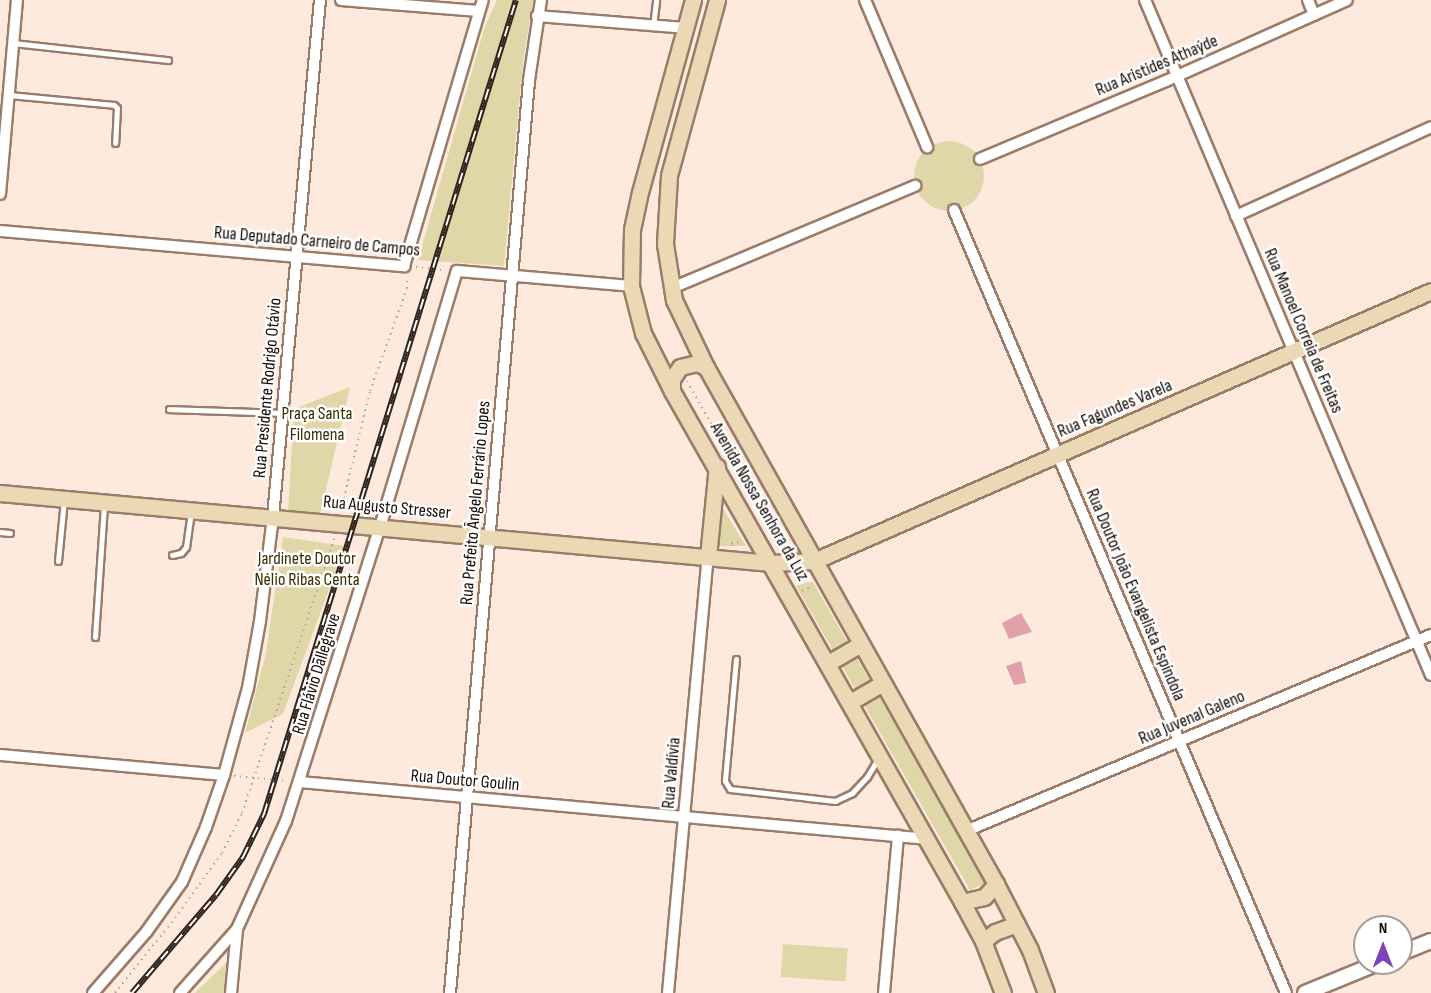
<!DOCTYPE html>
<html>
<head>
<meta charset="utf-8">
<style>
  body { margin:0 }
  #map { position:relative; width:1431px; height:993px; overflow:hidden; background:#feeadd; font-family:"Sofia Sans Condensed",sans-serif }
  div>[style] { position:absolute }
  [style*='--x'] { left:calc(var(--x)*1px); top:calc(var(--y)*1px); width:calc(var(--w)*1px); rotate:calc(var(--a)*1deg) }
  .green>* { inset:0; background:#e0d7a9; transform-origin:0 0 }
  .round { border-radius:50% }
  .water>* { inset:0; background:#e0a1aa }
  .path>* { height:2px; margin-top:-1px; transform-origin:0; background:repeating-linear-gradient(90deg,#b4a398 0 1.5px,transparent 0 6px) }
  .roads { filter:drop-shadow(2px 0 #9a7c6a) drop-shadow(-2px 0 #9a7c6a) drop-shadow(0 2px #9a7c6a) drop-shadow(0 -2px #9a7c6a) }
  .service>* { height:5px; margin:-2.5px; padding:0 2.5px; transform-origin:2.5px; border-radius:2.5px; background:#fff }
  .minor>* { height:10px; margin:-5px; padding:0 5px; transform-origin:5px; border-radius:5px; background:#fff }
  .tertiary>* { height:14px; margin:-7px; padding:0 7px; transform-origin:7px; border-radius:7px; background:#fff }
  .secondary>* { height:15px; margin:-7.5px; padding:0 7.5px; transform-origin:7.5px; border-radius:7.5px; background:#ebd9b5 }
  .rail>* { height:6px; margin-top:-3px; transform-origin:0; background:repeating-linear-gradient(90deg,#fff 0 11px,#2e231c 0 22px); box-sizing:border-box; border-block:2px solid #2e231c }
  span { translate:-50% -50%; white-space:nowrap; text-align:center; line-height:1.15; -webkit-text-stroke:5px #fff; paint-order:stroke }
  .street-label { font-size:18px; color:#160c05 }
  .park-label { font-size:18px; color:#382f00 }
  .north { position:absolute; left:1353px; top:915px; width:60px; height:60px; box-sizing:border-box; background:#fff; border:2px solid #a29e9b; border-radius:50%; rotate:0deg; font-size:16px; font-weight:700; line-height:24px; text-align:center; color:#160c05 }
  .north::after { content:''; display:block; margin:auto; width:21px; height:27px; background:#7c44bb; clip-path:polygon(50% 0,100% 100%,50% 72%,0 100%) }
</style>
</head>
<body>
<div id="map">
  <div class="green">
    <div style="clip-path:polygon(497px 0,533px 0,523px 62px,504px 266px,418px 260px,484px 29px)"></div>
    <div class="round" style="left:914px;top:141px;width:70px;height:70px"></div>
    <div style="clip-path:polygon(350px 387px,320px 515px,288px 510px,294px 409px)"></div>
    <div style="clip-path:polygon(719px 502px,746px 546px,716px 546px)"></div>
    <div style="clip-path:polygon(283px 537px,345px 546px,283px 714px,245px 733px,266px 653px)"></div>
    <div style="clip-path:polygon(808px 582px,813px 582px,986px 883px,970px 890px,796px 586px)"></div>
    <div style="left:783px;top:944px;width:65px;height:33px;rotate:4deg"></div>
    <div style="clip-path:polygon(228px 961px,226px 993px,195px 993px)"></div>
  </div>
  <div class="water">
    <div style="clip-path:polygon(1021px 613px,1032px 632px,1009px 639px,1002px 623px)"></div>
    <div style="clip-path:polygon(1021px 661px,1026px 683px,1014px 685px,1006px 666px)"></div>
  </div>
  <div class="path">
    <div style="--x:416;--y:267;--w:30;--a:6"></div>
    <div style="--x:687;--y:381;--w:191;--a:60.5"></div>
    <div style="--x:341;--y:510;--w:122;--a:-76.3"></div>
    <div style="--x:370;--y:391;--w:109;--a:-70.2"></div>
    <div style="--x:407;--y:288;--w:11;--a:-90"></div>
    <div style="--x:732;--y:546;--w:3;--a:-108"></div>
    <div style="--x:731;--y:543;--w:12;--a:-5"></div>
    <div style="--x:802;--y:591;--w:12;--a:-24"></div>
    <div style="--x:234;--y:776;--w:54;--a:5.3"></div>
    <div style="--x:115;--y:993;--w:96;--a:-51.3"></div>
    <div style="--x:175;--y:918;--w:80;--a:-54.1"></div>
    <div style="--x:222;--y:853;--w:45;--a:-63.4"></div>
    <div style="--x:242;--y:813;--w:292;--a:-71.4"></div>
  </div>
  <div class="roads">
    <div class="service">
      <div style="--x:653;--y:26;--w:26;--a:-83"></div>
      <div style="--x:13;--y:43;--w:156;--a:6.3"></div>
      <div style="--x:9;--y:95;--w:105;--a:5.4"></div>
      <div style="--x:114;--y:105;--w:4;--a:45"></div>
      <div style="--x:117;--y:108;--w:35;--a:93"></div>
      <div style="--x:169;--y:409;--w:114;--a:2"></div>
      <div style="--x:0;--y:532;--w:10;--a:6"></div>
      <div style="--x:172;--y:555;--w:9;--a:-13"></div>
      <div style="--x:181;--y:553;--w:8;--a:-50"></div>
      <div style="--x:186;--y:547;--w:35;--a:-82"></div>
      <div style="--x:58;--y:561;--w:61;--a:-84.4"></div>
      <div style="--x:95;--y:637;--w:133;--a:-86.1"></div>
      <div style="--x:736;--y:659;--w:122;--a:95.2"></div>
      <div style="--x:725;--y:781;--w:9;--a:58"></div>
      <div style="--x:730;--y:789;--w:106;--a:6.5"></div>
      <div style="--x:835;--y:801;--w:19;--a:-25"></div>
      <div style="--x:852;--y:793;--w:22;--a:-47"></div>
      <div style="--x:867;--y:777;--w:21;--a:-59"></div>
    </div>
    <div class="minor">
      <div style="--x:341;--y:0;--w:138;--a:4.6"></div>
      <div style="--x:865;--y:0;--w:160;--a:67.1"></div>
      <div style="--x:1145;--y:0;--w:733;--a:67.04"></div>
      <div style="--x:1308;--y:0;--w:16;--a:68"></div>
      <div style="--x:537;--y:16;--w:148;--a:4.6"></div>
      <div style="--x:980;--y:159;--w:202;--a:-22.8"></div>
      <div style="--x:1166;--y:81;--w:198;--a:-24.1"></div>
      <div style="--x:0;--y:194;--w:195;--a:-85"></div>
      <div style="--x:954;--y:210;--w:850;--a:67.02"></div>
      <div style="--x:1236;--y:216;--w:214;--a:-24.5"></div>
      <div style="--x:0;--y:231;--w:406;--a:5"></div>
      <div style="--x:404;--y:266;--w:277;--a:-73.5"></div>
      <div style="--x:672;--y:288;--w:264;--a:-22.8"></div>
      <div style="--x:0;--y:755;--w:225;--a:5.1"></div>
      <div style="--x:300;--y:782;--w:631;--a:5.19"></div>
      <div style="--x:966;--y:831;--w:505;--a:-22.86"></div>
      <div style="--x:93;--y:993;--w:82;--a:-48.9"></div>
      <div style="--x:147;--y:931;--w:60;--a:-54.5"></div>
      <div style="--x:182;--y:882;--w:60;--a:-66.4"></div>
      <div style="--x:206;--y:827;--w:55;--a:-70.9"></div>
      <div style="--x:224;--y:775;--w:90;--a:-74.6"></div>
      <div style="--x:248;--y:688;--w:68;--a:-79.8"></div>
      <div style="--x:260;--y:621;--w:105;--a:-82.9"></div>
      <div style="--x:273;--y:517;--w:519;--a:-84.81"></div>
      <div style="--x:180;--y:993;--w:86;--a:-48.3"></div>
      <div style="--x:237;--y:929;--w:119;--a:-65.6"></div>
      <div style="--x:286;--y:821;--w:309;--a:-72.3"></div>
      <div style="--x:380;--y:527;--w:267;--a:-73.3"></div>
      <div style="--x:457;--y:271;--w:175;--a:4.9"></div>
      <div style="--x:231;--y:993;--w:64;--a:-84.6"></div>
      <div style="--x:450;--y:993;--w:916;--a:-85.05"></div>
      <div style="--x:529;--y:80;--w:81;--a:-81.5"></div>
      <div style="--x:668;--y:993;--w:438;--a:-84.8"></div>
      <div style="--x:884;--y:993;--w:158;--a:-84.9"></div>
    </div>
    <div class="tertiary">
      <div style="--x:1401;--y:953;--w:32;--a:-22"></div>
      <div style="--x:1305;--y:993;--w:79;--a:-22.3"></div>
    </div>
    <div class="secondary">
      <div style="--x:693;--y:0;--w:199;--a:105.4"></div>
      <div style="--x:640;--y:192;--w:38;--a:102"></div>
      <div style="--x:632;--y:229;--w:57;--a:91"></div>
      <div style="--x:631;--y:286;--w:49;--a:75.7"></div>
      <div style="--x:643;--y:333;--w:65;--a:63.4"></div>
      <div style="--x:672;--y:391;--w:588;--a:60.42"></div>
      <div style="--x:962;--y:902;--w:44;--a:61.7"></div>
      <div style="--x:983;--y:941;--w:56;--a:69"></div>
      <div style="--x:717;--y:0;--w:182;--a:105.3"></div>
      <div style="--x:669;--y:176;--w:68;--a:93.4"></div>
      <div style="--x:665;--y:244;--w:57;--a:80.9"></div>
      <div style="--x:674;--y:300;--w:74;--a:64.5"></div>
      <div style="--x:706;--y:367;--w:593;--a:60.71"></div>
      <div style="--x:996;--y:884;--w:74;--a:62.7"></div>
      <div style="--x:1030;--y:950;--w:46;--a:69.6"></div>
      <div style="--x:672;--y:391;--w:12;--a:-90"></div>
      <div style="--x:672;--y:379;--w:14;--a:-56"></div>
      <div style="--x:680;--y:367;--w:17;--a:-13"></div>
      <div style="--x:697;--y:363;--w:10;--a:24"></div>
      <div style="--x:0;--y:493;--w:774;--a:5.19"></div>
      <div style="--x:771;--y:563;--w:43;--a:-2.7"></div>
      <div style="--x:814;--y:561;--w:673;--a:-23.63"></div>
      <div style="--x:708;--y:557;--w:91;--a:-84.4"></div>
      <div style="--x:828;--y:663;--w:38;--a:-30"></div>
      <div style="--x:850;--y:702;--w:38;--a:-30"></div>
      <div style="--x:962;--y:902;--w:23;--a:-13"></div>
      <div style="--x:984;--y:897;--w:18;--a:-47"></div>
      <div style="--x:983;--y:941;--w:15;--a:-37"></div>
      <div style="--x:995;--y:932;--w:23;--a:-20"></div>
    </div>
  </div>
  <div class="rail">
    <div style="--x:132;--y:993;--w:129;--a:-49.4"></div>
    <div style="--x:216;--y:895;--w:47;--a:-54.6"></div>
    <div style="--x:243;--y:857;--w:48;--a:-64"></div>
    <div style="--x:264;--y:814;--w:852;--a:-72.8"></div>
  </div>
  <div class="street-label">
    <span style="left:1157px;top:66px;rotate:-23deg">Rua Aristides Athaýde</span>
    <span style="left:317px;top:242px;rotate:5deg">Rua Deputado Carneiro de Campos</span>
    <span style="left:1303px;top:331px;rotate:67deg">Rua Manoel Correia de Freitas</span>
    <span style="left:268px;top:388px;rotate:-85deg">Rua Presidente Rodrigo Otávio</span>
    <span style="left:1115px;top:409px;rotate:-23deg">Rua Fagundes Varela</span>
    <span style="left:759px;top:502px;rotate:60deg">Avenida Nossa Senhora da Luz</span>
    <span style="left:476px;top:503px;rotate:-85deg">Rua Prefeito Ângelo Ferrário Lopes</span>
    <span style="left:387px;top:508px;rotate:5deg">Rua Augusto Stresser</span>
    <span style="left:1135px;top:595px;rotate:67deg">Rua Doutor João Evangelista Espíndola</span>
    <span style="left:317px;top:674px;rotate:-73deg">Rua Flávio Dallegrave</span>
    <span style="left:1192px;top:718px;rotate:-23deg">Rua Juvenal Galeno</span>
    <span style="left:672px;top:773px;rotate:-85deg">Rua Valdívia</span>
    <span style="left:465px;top:781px;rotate:5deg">Rua Doutor Goulin</span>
  </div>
  <div class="park-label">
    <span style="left:317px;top:425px">Praça Santa<br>Filomena</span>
    <span style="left:307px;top:570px">Jardinete Doutor<br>Nélio Ribas Centa</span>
  </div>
  <div class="north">N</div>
</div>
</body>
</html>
